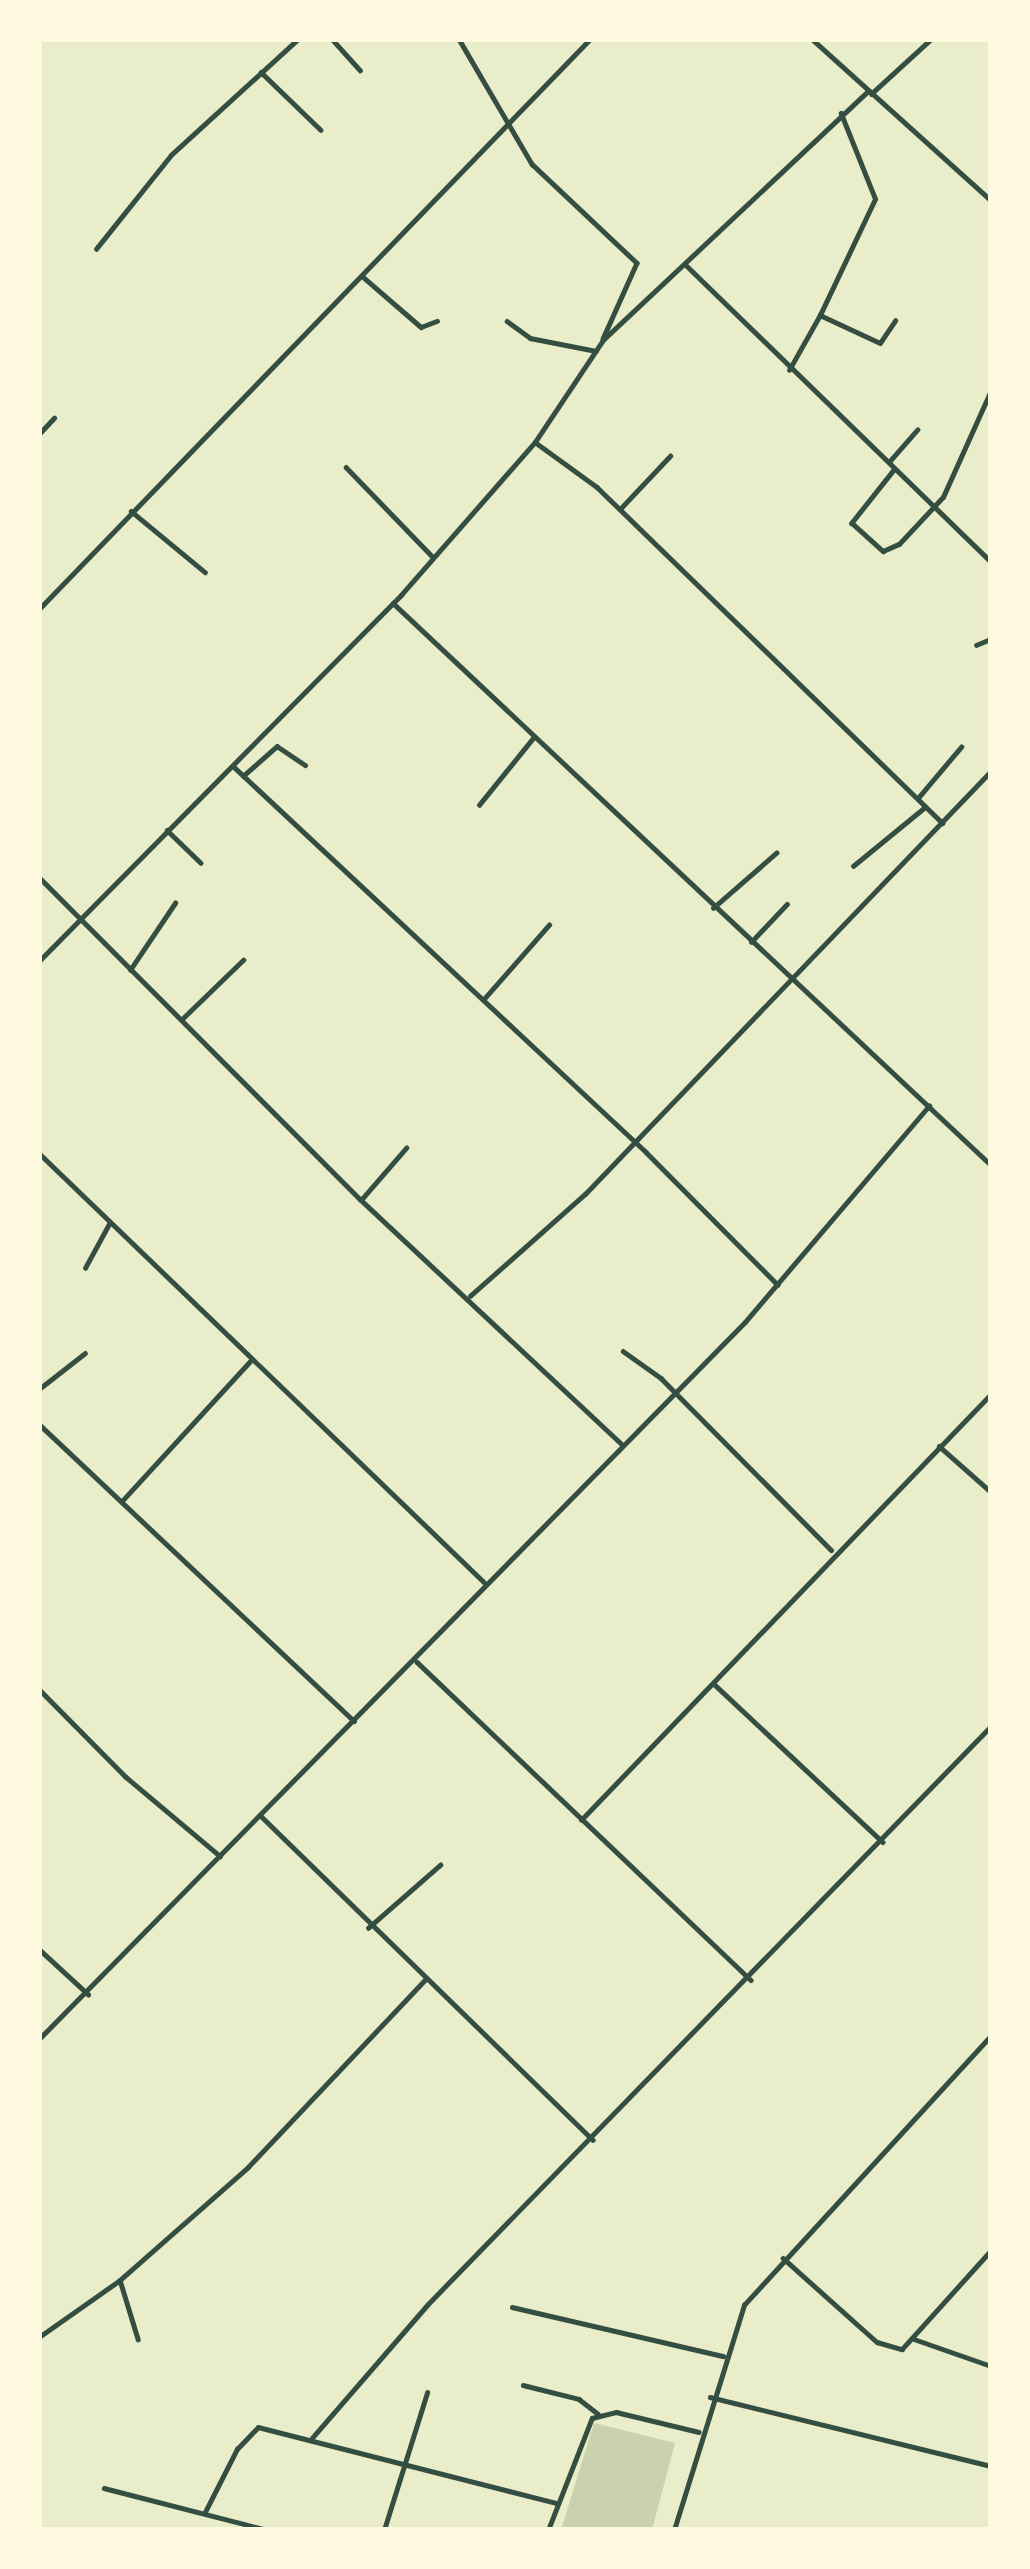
<!DOCTYPE html>
<html>
<head>
<meta charset="utf-8">
<style>
  body { margin:0 }
  #map { position:relative; width:1030px; height:2569px; overflow:hidden; background:#e9edc9; font-family:"Nunito Sans",sans-serif }
  div>[style] { position:absolute }
  [style*='--x'] { left:calc(var(--x)*1px); top:calc(var(--y)*1px); width:calc(var(--w)*1px); rotate:calc(var(--a)*1deg) }
  .green>* { inset:0; background:#cad2ad }
  .minor>* { height:4.5px; margin:-2.25px; padding:0 2.25px; transform-origin:2.25px; border-radius:2.25px; background:#344e41 }
  span { translate:-50% -50%; white-space:nowrap; text-align:center; line-height:1.15; -webkit-text-stroke:12px #fefae0; paint-order:stroke }
  .frame { position:absolute; inset:0; border:42px solid #fefae0; pointer-events:none }
</style>
</head>
<body>
<div id="map">
  <div class="green">
    <div style="clip-path:polygon(594px 2423px,675px 2443px,652px 2530px,561px 2530px)"></div>
  </div>
  <div class="minor">
    <div style="--x:332;--y:39;--w:42;--a:47.9"></div>
    <div style="--x:459;--y:39;--w:145;--a:59.7"></div>
    <div style="--x:532;--y:164;--w:144;--a:43.3"></div>
    <div style="--x:637;--y:263;--w:83;--a:114.1"></div>
    <div style="--x:812;--y:39;--w:241;--a:42"></div>
    <div style="--x:261;--y:72;--w:83;--a:44"></div>
    <div style="--x:871;--y:94;--w:81;--a:-42.5"></div>
    <div style="--x:96;--y:249;--w:120;--a:-51.4"></div>
    <div style="--x:171;--y:155;--w:172;--a:-42.4"></div>
    <div style="--x:687;--y:266;--w:424;--a:44.2"></div>
    <div style="--x:362;--y:276;--w:78;--a:40.8"></div>
    <div style="--x:421;--y:327;--w:17;--a:-21"></div>
    <div style="--x:820;--y:315;--w:128;--a:-64.6"></div>
    <div style="--x:875;--y:199;--w:92;--a:-111.8"></div>
    <div style="--x:507;--y:321;--w:29;--a:36"></div>
    <div style="--x:530;--y:338;--w:67;--a:11.1"></div>
    <div style="--x:789;--y:370;--w:63;--a:-60.6"></div>
    <div style="--x:820;--y:315;--w:66;--a:25"></div>
    <div style="--x:880;--y:343;--w:27;--a:-56"></div>
    <div style="--x:39;--y:434;--w:22;--a:-47"></div>
    <div style="--x:535;--y:442;--w:77;--a:36"></div>
    <div style="--x:597;--y:487;--w:482;--a:44.2"></div>
    <div style="--x:889;--y:462;--w:43;--a:-48.8"></div>
    <div style="--x:346;--y:467;--w:124;--a:46"></div>
    <div style="--x:894;--y:470;--w:68;--a:128.4"></div>
    <div style="--x:852;--y:523;--w:42;--a:42.1"></div>
    <div style="--x:883;--y:551;--w:17;--a:-24"></div>
    <div style="--x:899;--y:544;--w:64;--a:-46.9"></div>
    <div style="--x:943;--y:497;--w:117;--a:-65.8"></div>
    <div style="--x:620;--y:509;--w:73;--a:-46.7"></div>
    <div style="--x:131;--y:511;--w:96;--a:39.5"></div>
    <div style="--x:393;--y:603;--w:821;--a:43.22"></div>
    <div style="--x:39;--y:609;--w:793;--a:-45.97"></div>
    <div style="--x:976;--y:645;--w:16;--a:-22"></div>
    <div style="--x:233;--y:766;--w:565;--a:43.06"></div>
    <div style="--x:646;--y:1152;--w:187;--a:45.2"></div>
    <div style="--x:243;--y:776;--w:45;--a:-41.4"></div>
    <div style="--x:277;--y:746;--w:34;--a:34"></div>
    <div style="--x:918;--y:798;--w:67;--a:-49.9"></div>
    <div style="--x:479;--y:805;--w:86;--a:-51.1"></div>
    <div style="--x:167;--y:830;--w:47;--a:44.1"></div>
    <div style="--x:853;--y:866;--w:93;--a:-39.3"></div>
    <div style="--x:39;--y:877;--w:456;--a:45.1"></div>
    <div style="--x:361;--y:1200;--w:357;--a:43.1"></div>
    <div style="--x:713;--y:908;--w:84;--a:-41.1"></div>
    <div style="--x:751;--y:942;--w:52;--a:-46.5"></div>
    <div style="--x:39;--y:961;--w:515;--a:-45.31"></div>
    <div style="--x:401;--y:595;--w:203;--a:-48.8"></div>
    <div style="--x:535;--y:442;--w:123;--a:-56.3"></div>
    <div style="--x:603;--y:340;--w:364;--a:-43.2"></div>
    <div style="--x:130;--y:970;--w:81;--a:-56.1"></div>
    <div style="--x:483;--y:1000;--w:100;--a:-48.7"></div>
    <div style="--x:182;--y:1019;--w:85;--a:-44"></div>
    <div style="--x:39;--y:1153;--w:618;--a:43.95"></div>
    <div style="--x:361;--y:1200;--w:69;--a:-49.1"></div>
    <div style="--x:85;--y:1268;--w:50;--a:-61.4"></div>
    <div style="--x:470;--y:1296;--w:154;--a:-41.6"></div>
    <div style="--x:585;--y:1194;--w:586;--a:-46.17"></div>
    <div style="--x:623;--y:1351;--w:47;--a:35.4"></div>
    <div style="--x:661;--y:1378;--w:242;--a:45.3"></div>
    <div style="--x:39;--y:1389;--w:58;--a:-38"></div>
    <div style="--x:39;--y:1424;--w:433;--a:43.3"></div>
    <div style="--x:939;--y:1446;--w:69;--a:41.5"></div>
    <div style="--x:122;--y:1501;--w:191;--a:-47.5"></div>
    <div style="--x:417;--y:1662;--w:461;--a:43.6"></div>
    <div style="--x:714;--y:1684;--w:231;--a:43.1"></div>
    <div style="--x:39;--y:1689;--w:124;--a:45.3"></div>
    <div style="--x:126;--y:1777;--w:123;--a:40"></div>
    <div style="--x:260;--y:1815;--w:465;--a:44.3"></div>
    <div style="--x:581;--y:1820;--w:591;--a:-46.1"></div>
    <div style="--x:368;--y:1928;--w:96;--a:-41.2"></div>
    <div style="--x:39;--y:1949;--w:67;--a:42.6"></div>
    <div style="--x:39;--y:2039;--w:1006;--a:-45.44"></div>
    <div style="--x:745;--y:1322;--w:284;--a:-49.6"></div>
    <div style="--x:783;--y:2258;--w:126;--a:41.8"></div>
    <div style="--x:877;--y:2342;--w:26;--a:16"></div>
    <div style="--x:902;--y:2349;--w:133;--a:-48"></div>
    <div style="--x:120;--y:2280;--w:62;--a:73"></div>
    <div style="--x:512;--y:2307;--w:217;--a:13.1"></div>
    <div style="--x:39;--y:2337;--w:99;--a:-35.1"></div>
    <div style="--x:120;--y:2280;--w:171;--a:-41.4"></div>
    <div style="--x:248;--y:2167;--w:257;--a:-46.6"></div>
    <div style="--x:914;--y:2339;--w:82;--a:19.3"></div>
    <div style="--x:523;--y:2385;--w:58;--a:14"></div>
    <div style="--x:579;--y:2399;--w:24;--a:38"></div>
    <div style="--x:710;--y:2397;--w:289;--a:13.8"></div>
    <div style="--x:312;--y:2438;--w:177;--a:-49.1"></div>
    <div style="--x:428;--y:2304;--w:807;--a:-45.75"></div>
    <div style="--x:104;--y:2488;--w:168;--a:14.4"></div>
    <div style="--x:205;--y:2512;--w:71;--a:-63.1"></div>
    <div style="--x:237;--y:2449;--w:30;--a:-46"></div>
    <div style="--x:258;--y:2427;--w:308;--a:14.3"></div>
    <div style="--x:384;--y:2530;--w:144;--a:-72.6"></div>
    <div style="--x:548;--y:2530;--w:120;--a:-68.6"></div>
    <div style="--x:592;--y:2418;--w:25;--a:-14"></div>
    <div style="--x:616;--y:2412;--w:85;--a:13.5"></div>
    <div style="--x:674;--y:2530;--w:236;--a:-72.7"></div>
    <div style="--x:744;--y:2305;--w:366;--a:-47.5"></div>
  </div>
  <div class="frame"></div>
</div>
</body>
</html>
